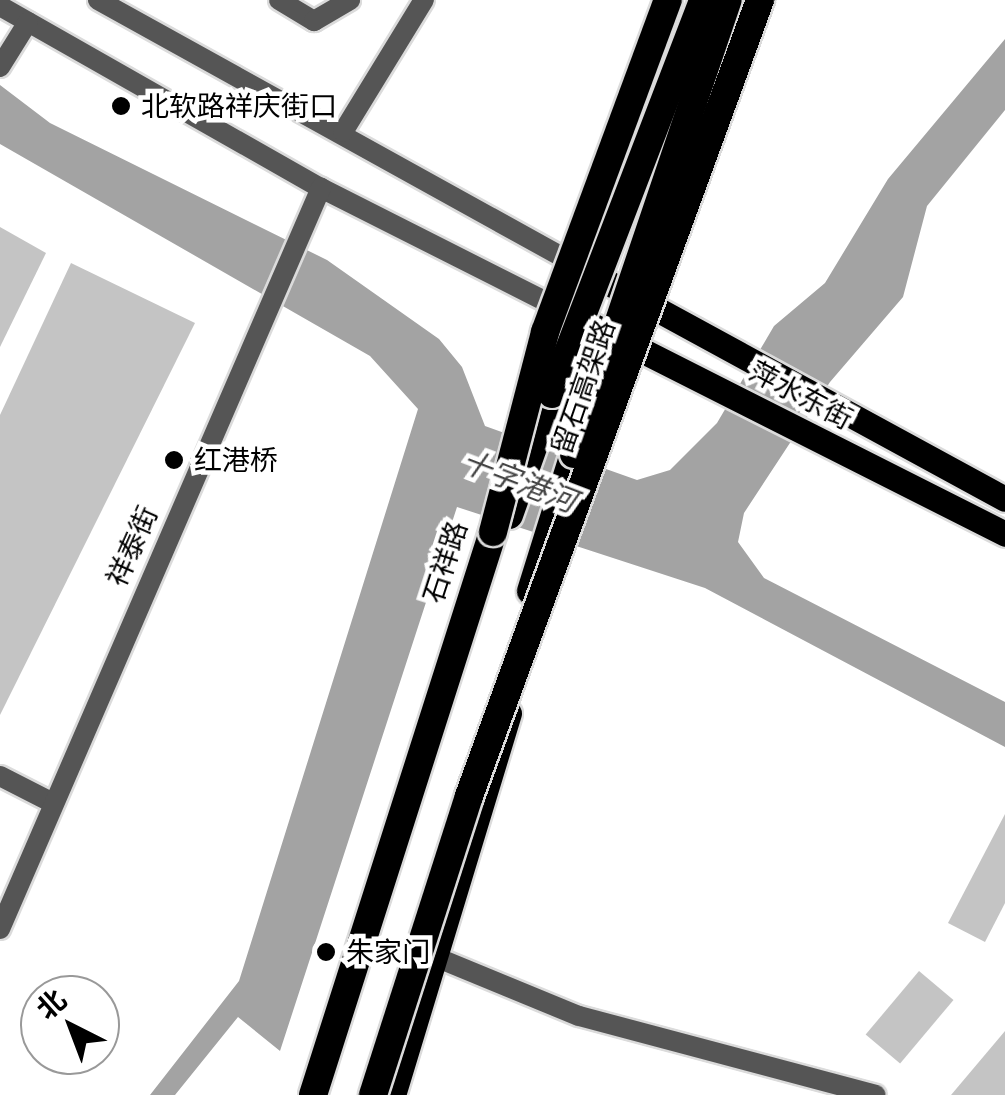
<!DOCTYPE html>
<html>
<head>
<meta charset="utf-8">
<style>
  body { margin:0 }
  #map { position:relative; width:1005px; height:1095px; overflow:hidden; background:#fff; font-family:"Titillium Web","Noto Sans SC",sans-serif }
  div>[style] { position:absolute }
  [style*='--x'] { left:calc(var(--x)*1px); top:calc(var(--y)*1px); width:calc(var(--w)*1px); rotate:calc(var(--a)*1deg) }
  .water>* { inset:0; background:#a3a3a3 }
  .building>* { inset:0; background:#c4c4c4; transform-origin:0 0 }
  .roads { filter:drop-shadow(2px 0 #dbdbdb) drop-shadow(-2px 0 #dbdbdb) drop-shadow(0 2px #dbdbdb) drop-shadow(0 -2px #dbdbdb) }
  .minor>* { height:20px; margin:-10px; padding:0 10px; transform-origin:10px; border-radius:10px; background:#555 }
  .major>* { height:25px; margin:-12.5px; padding:0 12.5px; transform-origin:12.5px; border-radius:12.5px; background:#000 }
  .highway>* { height:28px; margin:-14px; padding:0 14px; transform-origin:14px; border-radius:14px; background:#000 }
  .bridges { filter:drop-shadow(2px 0 #dbdbdb) drop-shadow(-2px 0 #dbdbdb) drop-shadow(0 2px #dbdbdb) drop-shadow(0 -2px #dbdbdb) }
  .highway-bridge>* { height:28px; margin:-14px; padding:0 14px; transform-origin:14px; border-radius:14px; background:#000 }
  .dots>* { width:28px; height:28px; translate:-50% -50%; box-sizing:border-box; border:5px solid #fff; border-radius:50% }
  span { translate:-50% -50%; white-space:nowrap; text-align:center; line-height:1.15; -webkit-text-stroke:9px #fff; paint-order:stroke }
  .poi-label { font-size:28px; color:#000 }
  .left { translate:0 -50%; text-align:left }
  .street-label { font-size:28px; color:#000 }
  .water-label { font-size:30px; color:#444; font-style:italic }
  .north { position:absolute; left:20px; top:975px; width:100px; height:100px; box-sizing:border-box; background:#fff; border:2px solid #999; border-radius:50%; rotate:318deg; font-size:28px; font-weight:700; line-height:40px; text-align:center; color:#000 }
  .north::after { content:''; display:block; margin:auto; width:35px; height:45px; background:#000; clip-path:polygon(50% 0,100% 100%,50% 72%,0 100%) }
</style>
</head>
<body>
<div id="map">
  <div class="water">
    <div style="clip-path:polygon(1005px 39px,1005px 110px,927px 206px,903px 297px,830px 382px,744px 513px,738px 542px,764px 578px,1005px 702px,1005px 747px,705px 588px,457px 507px,280px 1051px,238px 1017px,175px 1095px,150px 1095px,239px 981px,418px 409px,370px 356px,0 144px,0 85px,50px 123px,327px 260px,439px 339px,462px 367px,485px 426px,637px 480px,670px 470px,717px 423px,774px 326px,825px 283px,888px 179px)"></div>
  </div>
  <div class="building">
    <div style="clip-path:polygon(0 227px,46px 253px,0 347px)"></div>
    <div style="clip-path:polygon(71px 263px,195px 323px,0 715px,0 415px)"></div>
    <div style="clip-path:polygon(1005px 814px,1005px 903px,985px 942px,948px 923px)"></div>
    <div style="left:919px;top:971px;width:45px;height:83px;rotate:40deg"></div>
    <div style="clip-path:polygon(1005px 1031px,1005px 1095px,951px 1095px)"></div>
  </div>
  <div class="roads">
    <div class="minor">
      <div style="--x:98;--y:0;--w:553;--a:28.97"></div>
      <div style="--x:279;--y:0;--w:41;--a:31"></div>
      <div style="--x:314;--y:21;--w:42;--a:-30.3"></div>
      <div style="--x:0;--y:6;--w:369;--a:29.6"></div>
      <div style="--x:321;--y:188;--w:275;--a:26.8"></div>
      <div style="--x:0;--y:67;--w:53;--a:-58.1"></div>
      <div style="--x:343;--y:132;--w:155;--a:-58.5"></div>
      <div style="--x:0;--y:776;--w:55;--a:27"></div>
      <div style="--x:0;--y:929;--w:808;--a:-66.58"></div>
      <div style="--x:438;--y:958;--w:152;--a:22.4"></div>
      <div style="--x:579;--y:1016;--w:307;--a:14.9"></div>
    </div>
    <div class="major">
      <div style="--x:729;--y:38;--w:40;--a:-69.8"></div>
      <div style="--x:585;--y:270;--w:478;--a:28.6"></div>
      <div style="--x:568;--y:313;--w:490;--a:26.8"></div>
      <div style="--x:545;--y:367;--w:115;--a:-67.5"></div>
      <div style="--x:393;--y:1095;--w:399;--a:-73.1"></div>
    </div>
    <div class="highway">
      <div style="--x:509;--y:515;--w:128;--a:-70.4"></div>
      <div style="--x:531;--y:591;--w:144;--a:-72.6"></div>
      <div style="--x:313;--y:1095;--w:591;--a:-72.27"></div>
    </div>
  </div>
  <div class="bridges">
    <div class="highway-bridge">
      <div style="--x:552;--y:394;--w:422;--a:-69"></div>
      <div style="--x:574;--y:454;--w:479;--a:-71.3"></div>
      <div style="--x:493;--y:532;--w:207;--a:-75.4"></div>
      <div style="--x:545;--y:332;--w:354;--a:-69.7"></div>
      <div style="--x:373;--y:1095;--w:314;--a:-72.2"></div>
      <div style="--x:469;--y:796;--w:848;--a:-69.92"></div>
    </div>
  </div>
  <div class="dots">
    <div style="left:121px;top:106px;background:#000"></div>
    <div style="left:174px;top:460px;background:#000"></div>
    <div style="left:326px;top:952px;background:#000"></div>
  </div>
  <div class="poi-label">
    <span class="left" style="left:141px;top:106px">北软路祥庆街口</span>
    <span class="left" style="left:194px;top:460px">红港桥</span>
    <span class="left" style="left:346px;top:952px">朱家门</span>
  </div>
  <div class="street-label">
    <span style="left:583px;top:387px;rotate:-71deg">留石高架路</span>
    <span style="left:801px;top:395px;rotate:28deg">萍水东街</span>
    <span style="left:132px;top:546px;rotate:-66deg">祥泰街</span>
    <span style="left:445px;top:562px;rotate:-72deg">石祥路</span>
  </div>
  <div class="water-label">
    <span style="left:519px;top:481px;rotate:21deg">十字港河</span>
  </div>
  <div class="north">北</div>
</div>
</body>
</html>
